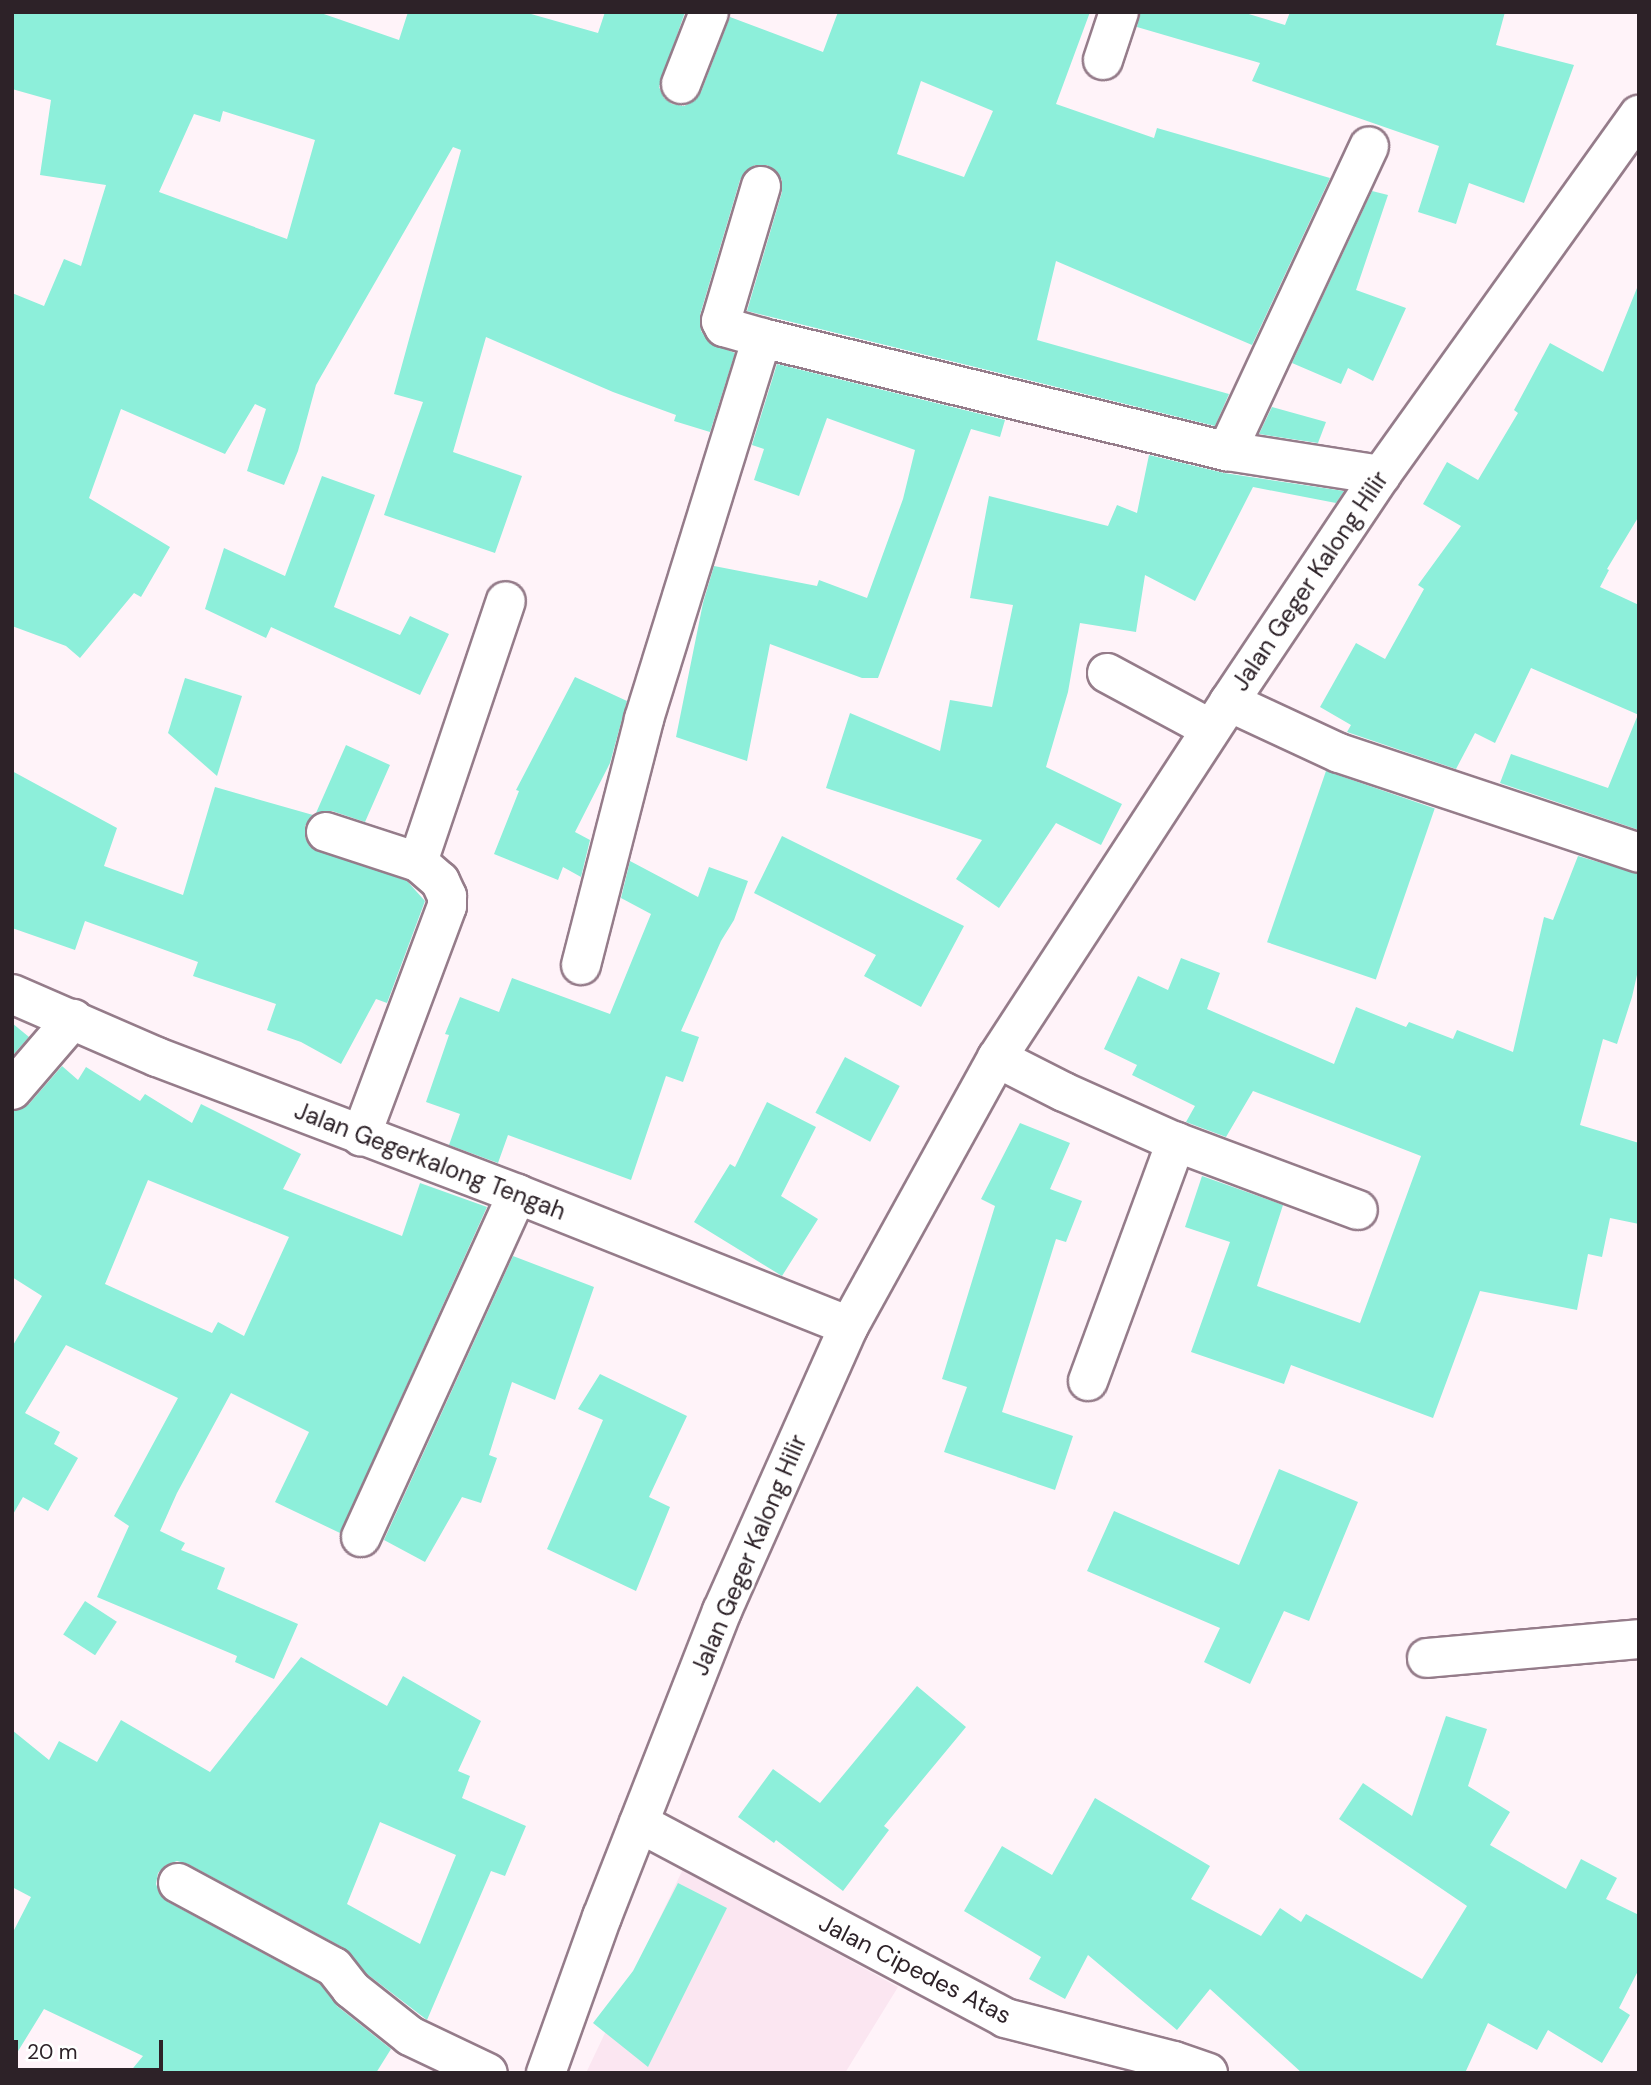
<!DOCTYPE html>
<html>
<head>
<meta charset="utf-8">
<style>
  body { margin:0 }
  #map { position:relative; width:1651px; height:2085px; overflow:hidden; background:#fff3f9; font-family:"DM Sans",sans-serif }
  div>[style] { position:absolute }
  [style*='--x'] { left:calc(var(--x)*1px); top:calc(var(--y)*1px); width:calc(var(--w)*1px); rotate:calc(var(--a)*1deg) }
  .built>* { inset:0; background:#fbe6f1 }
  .building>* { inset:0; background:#8defda; transform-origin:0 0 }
  .roads { filter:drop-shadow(2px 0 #957c8a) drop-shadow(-2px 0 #957c8a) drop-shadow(0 2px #957c8a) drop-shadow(0 -2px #957c8a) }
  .minor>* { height:38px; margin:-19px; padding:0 19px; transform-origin:19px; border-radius:19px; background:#fff }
  .major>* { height:38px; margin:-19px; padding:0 19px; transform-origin:19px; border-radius:19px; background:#fff }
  span { translate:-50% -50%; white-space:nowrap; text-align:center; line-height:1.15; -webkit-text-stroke:5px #fff; paint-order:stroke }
  .street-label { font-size:24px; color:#2d2228 }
  .frame { position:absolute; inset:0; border:14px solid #2d2228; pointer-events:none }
  .scale { position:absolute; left:14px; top:2040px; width:149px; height:32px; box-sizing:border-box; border:4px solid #2d2228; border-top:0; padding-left:9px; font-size:21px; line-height:24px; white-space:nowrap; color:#2d2228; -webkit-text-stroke:5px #fff; paint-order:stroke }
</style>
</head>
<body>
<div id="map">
  <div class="built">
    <div style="clip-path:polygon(683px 1869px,898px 1987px,845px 2073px,586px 2073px)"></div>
  </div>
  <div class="building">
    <div style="clip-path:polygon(evenodd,12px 12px,318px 12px,399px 40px,408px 12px,524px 12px,598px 33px,605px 12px,685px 12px,659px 87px,664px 98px,672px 104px,684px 106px,694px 101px,701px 92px,730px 17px,823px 52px,838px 12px,1090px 12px,1056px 104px,1154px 138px,1157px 128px,1330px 178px,1252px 345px,1056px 261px,1037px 340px,1229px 394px,1215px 426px,747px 311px,782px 192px,782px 180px,776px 171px,767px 165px,755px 165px,746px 171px,740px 180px,700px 315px,701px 331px,710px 343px,735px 353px,710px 432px,674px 421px,676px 415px,613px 392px,486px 337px,453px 452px,522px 476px,495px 553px,384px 515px,423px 402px,394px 394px,461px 150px,453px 147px,316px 385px,298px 451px,284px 485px,247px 471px,266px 409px,255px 404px,225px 454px,121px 409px,89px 498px,170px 547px,141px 597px,134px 593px,80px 658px,66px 646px,12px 626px,12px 293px,44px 306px,64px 259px,81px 266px,106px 185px,40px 175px,51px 100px,12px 89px,12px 12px,921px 81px,993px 111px,964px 177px,897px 154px,921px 81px,12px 12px,223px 111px,315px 140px,287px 239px,159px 192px,194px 114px,220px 122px,223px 111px)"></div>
    <div style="clip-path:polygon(1140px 12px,1242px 12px,1285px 25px,1290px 12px,1505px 12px,1496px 45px,1574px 65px,1524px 203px,1469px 183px,1456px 224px,1418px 212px,1439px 146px,1252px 81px,1260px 63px,1137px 27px)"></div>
    <div style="clip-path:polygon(1372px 191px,1388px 195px,1356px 290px,1406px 308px,1373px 381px,1348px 368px,1341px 384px,1292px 363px)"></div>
    <div style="clip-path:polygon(1637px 288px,1639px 516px,1607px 569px,1609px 570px,1600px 587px,1639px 605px,1639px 715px,1531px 668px,1495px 743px,1475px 733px,1456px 769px,1347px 732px,1351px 725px,1320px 707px,1356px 643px,1385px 659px,1424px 589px,1418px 585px,1461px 526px,1423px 504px,1447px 462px,1478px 480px,1518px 413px,1514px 410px,1550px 343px,1603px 372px)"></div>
    <div style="clip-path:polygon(777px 364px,1005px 420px,1000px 437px,971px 429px,878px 678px,862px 678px,770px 644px,747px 761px,676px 737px,703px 603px,714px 566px,817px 586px,819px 580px,867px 598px,903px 499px,915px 450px,827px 418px,799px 496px,754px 480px,764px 449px,752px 445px)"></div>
    <div style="clip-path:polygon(1272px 407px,1326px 422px,1318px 443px,1259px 434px)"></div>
    <div style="clip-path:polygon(1149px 455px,1224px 473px,1344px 491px,1336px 503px,1253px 487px,1195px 601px,1145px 575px,1136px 632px,1080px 623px,1068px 692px,1046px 767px,1122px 804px,1101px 845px,1056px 823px,999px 908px,956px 879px,982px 840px,826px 788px,850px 713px,940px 751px,950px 700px,992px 707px,1013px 605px,970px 598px,989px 496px,1108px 526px,1117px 505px,1137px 513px)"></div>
    <div style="clip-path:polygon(322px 476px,375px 495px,334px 607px,400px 635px,410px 616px,449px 634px,420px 695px,271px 627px,266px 638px,205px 609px,224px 548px,285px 576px)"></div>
    <div style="clip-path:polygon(575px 677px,627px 701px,610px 763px,575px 832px,590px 840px,581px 877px,563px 867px,558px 880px,494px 854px,519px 791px,516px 790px)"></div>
    <div style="clip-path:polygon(185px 678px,242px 696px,217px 776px,168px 733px)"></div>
    <div style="clip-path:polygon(1637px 717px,1639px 830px,1500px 783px,1511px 754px,1608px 788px)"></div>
    <div style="clip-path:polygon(346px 745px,390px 765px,365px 822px,332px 811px,316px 813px)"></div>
    <div style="clip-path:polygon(12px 771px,117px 828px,104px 866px,183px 895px,215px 787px,313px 815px,305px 826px,305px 837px,310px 847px,407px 881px,425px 901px,387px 1003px,376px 999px,341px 1064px,301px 1042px,267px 1030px,276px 1004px,193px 976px,198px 962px,85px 921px,75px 950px,12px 928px)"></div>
    <div style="left:1326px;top:771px;width:115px;height:181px;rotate:19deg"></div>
    <div style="clip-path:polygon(782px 836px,964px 926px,921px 1007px,864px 976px,876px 955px,754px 893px)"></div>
    <div style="clip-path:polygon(1578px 856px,1639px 874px,1639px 966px,1632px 997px,1617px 1044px,1603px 1039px,1580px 1125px,1639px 1143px,1639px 1224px,1610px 1218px,1602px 1257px,1588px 1254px,1577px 1310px,1480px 1291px,1433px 1418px,1291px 1365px,1284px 1384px,1191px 1352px,1230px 1242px,1185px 1227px,1202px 1176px,1283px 1205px,1257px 1286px,1360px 1323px,1421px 1156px,1253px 1091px,1226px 1137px,1186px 1122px,1195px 1106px,1132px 1075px,1137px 1065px,1104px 1049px,1138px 976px,1168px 990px,1181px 958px,1220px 973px,1207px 1009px,1334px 1064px,1356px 1007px,1406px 1027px,1409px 1022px,1453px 1039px,1457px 1030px,1513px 1052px,1544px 917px,1553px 920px)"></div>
    <div style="clip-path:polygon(630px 861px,698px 897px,709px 867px,748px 881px,734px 920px,721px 941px,681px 1031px,699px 1037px,683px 1082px,666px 1076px,631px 1180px,508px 1135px,498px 1163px,449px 1145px,460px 1114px,426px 1102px,449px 1035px,445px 1034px,460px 997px,499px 1012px,512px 978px,610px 1014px,651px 914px,621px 898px)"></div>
    <div style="clip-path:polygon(12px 1023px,29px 1037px,12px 1056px)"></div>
    <div style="left:845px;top:1057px;width:62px;height:63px;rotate:28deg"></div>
    <div style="clip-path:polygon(evenodd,62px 1066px,78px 1080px,86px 1067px,140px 1101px,145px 1094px,192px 1123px,201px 1104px,301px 1154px,283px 1189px,402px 1236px,420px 1183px,487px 1207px,340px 1533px,275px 1502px,309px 1432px,231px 1393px,177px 1493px,160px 1531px,185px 1543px,181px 1550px,225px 1568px,217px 1589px,298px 1624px,274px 1679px,235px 1662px,237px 1656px,97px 1597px,129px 1526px,114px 1516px,178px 1398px,66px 1345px,25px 1413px,60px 1432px,54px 1444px,78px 1458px,48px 1511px,23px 1497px,12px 1516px,12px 1347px,42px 1296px,12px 1277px,12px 1111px,29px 1104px,62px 1066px,148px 1180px,289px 1237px,244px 1336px,218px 1322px,212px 1333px,105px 1284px,148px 1180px)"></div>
    <div style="clip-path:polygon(767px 1102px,816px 1127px,781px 1196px,818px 1219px,782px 1276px,694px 1222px,730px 1164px,735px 1167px)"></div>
    <div style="clip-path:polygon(1020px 1123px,1070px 1143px,1050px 1189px,1082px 1201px,1066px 1242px,1056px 1239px,1002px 1412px,1073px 1436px,1055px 1490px,944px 1452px,967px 1387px,942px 1379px,995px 1206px,981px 1199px)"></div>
    <div style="clip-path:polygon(513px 1256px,594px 1287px,555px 1400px,512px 1382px,489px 1455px,497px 1458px,481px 1503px,462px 1497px,425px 1562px,384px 1540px)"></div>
    <div style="clip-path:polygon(600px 1374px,687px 1416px,649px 1497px,670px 1507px,636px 1591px,547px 1549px,603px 1420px,578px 1409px)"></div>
    <div style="clip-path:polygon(1279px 1469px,1358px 1502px,1309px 1621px,1284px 1611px,1250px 1684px,1204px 1662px,1220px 1628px,1087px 1571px,1114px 1511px,1239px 1565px)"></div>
    <div style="left:85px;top:1601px;width:38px;height:40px;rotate:33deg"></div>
    <div style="clip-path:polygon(evenodd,301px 1657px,387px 1706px,403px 1676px,481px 1721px,458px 1771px,470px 1776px,462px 1798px,526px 1826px,505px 1876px,491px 1871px,427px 2020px,367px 1974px,344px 1948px,188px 1864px,177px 1861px,166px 1865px,158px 1873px,156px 1884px,160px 1895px,168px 1902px,320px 1984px,337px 2006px,391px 2049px,376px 2073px,129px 2073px,143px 2056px,44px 2009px,12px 2061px,12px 1934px,31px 1897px,12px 1887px,12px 1730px,49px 1760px,59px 1741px,97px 1762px,121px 1720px,210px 1772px,301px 1657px,380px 1822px,456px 1855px,420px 1944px,347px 1904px,380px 1822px)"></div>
    <div style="clip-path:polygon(917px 1686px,966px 1727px,884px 1826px,889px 1830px,843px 1891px,776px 1840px,774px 1843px,738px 1817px,773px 1769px,820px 1803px)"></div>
    <div style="clip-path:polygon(1446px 1716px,1487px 1729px,1468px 1786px,1510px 1812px,1490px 1845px,1566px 1889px,1581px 1859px,1617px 1878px,1606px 1899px,1639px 1915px,1639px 1969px,1619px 2008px,1630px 2015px,1602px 2063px,1548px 2030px,1537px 2050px,1488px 2023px,1465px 2073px,1302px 2073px,1210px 1989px,1177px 2030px,1088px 1955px,1065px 1999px,1029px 1979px,1041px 1957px,964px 1911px,1002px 1846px,1052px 1875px,1095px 1798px,1210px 1866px,1191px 1899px,1261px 1936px,1280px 1908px,1301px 1922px,1306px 1914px,1422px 1979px,1467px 1906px,1339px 1819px,1363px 1783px,1412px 1816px)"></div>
    <div style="clip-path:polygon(678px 1883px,727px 1908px,648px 2067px,593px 2023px,633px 1971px)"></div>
  </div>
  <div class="roads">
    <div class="minor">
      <div style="--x:1103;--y:60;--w:51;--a:-71.6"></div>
      <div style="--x:681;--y:84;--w:77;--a:-68.7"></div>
      <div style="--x:761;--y:186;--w:141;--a:106.5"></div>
      <div style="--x:721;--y:321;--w:7;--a:63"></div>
      <div style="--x:724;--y:327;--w:40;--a:16"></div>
      <div style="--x:1227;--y:451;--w:336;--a:-65"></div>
      <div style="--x:1107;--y:673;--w:118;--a:28.3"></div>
      <div style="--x:1229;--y:702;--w:121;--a:24.9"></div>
      <div style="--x:1339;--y:753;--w:316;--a:18.4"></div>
      <div style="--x:326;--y:832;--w:97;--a:18.1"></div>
      <div style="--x:418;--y:862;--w:29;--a:41"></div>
      <div style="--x:440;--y:881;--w:17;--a:65"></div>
      <div style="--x:447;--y:896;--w:10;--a:90"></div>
      <div style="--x:447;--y:906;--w:246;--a:110.5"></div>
      <div style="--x:418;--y:862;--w:275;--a:-71.4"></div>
      <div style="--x:581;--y:965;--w:254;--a:-75.6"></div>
      <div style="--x:644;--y:719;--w:399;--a:-72.8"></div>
      <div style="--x:762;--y:338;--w:479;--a:13.7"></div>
      <div style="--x:1227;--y:451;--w:156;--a:8.9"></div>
      <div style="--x:12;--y:994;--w:158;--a:23.5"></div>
      <div style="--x:157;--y:1057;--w:385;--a:20.8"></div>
      <div style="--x:517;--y:1194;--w:357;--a:21.7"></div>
      <div style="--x:997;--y:1058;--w:75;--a:26.9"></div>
      <div style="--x:1064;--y:1092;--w:123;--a:24.1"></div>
      <div style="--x:1176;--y:1142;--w:194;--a:20.5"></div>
      <div style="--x:12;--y:1090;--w:94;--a:-49.3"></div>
      <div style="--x:1088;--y:1381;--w:255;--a:-69.8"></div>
      <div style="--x:361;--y:1537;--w:377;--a:-65.5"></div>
      <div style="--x:1427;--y:1658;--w:213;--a:-5.1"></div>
      <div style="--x:639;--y:1823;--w:415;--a:28"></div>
      <div style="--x:1005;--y:2018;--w:174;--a:14.3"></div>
      <div style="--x:1174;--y:2061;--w:36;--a:19"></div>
      <div style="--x:178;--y:1883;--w:177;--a:28.3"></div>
      <div style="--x:334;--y:1967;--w:28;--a:52"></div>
      <div style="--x:351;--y:1989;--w:75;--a:38.5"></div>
      <div style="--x:410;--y:2036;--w:86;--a:25.4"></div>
    </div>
    <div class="major">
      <div style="--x:546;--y:2073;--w:166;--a:-70.3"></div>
      <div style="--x:602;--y:1917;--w:329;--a:-68.6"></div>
      <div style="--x:722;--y:1611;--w:312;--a:-66"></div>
      <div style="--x:849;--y:1326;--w:306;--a:-61.1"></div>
      <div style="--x:997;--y:1058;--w:425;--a:-56.9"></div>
      <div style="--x:1229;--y:702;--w:273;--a:-56.2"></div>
      <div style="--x:1381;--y:475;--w:443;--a:-54.4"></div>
    </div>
  </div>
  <div class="street-label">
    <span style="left:1310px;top:581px;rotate:-56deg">Jalan Geger Kalong Hilir</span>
    <span style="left:430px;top:1161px;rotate:21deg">Jalan Gegerkalong Tengah</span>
    <span style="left:749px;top:1555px;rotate:-67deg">Jalan Geger Kalong Hilir</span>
    <span style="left:915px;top:1969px;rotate:27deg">Jalan Cipedes Atas</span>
  </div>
  <div class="frame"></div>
  <div class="scale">20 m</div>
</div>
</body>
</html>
